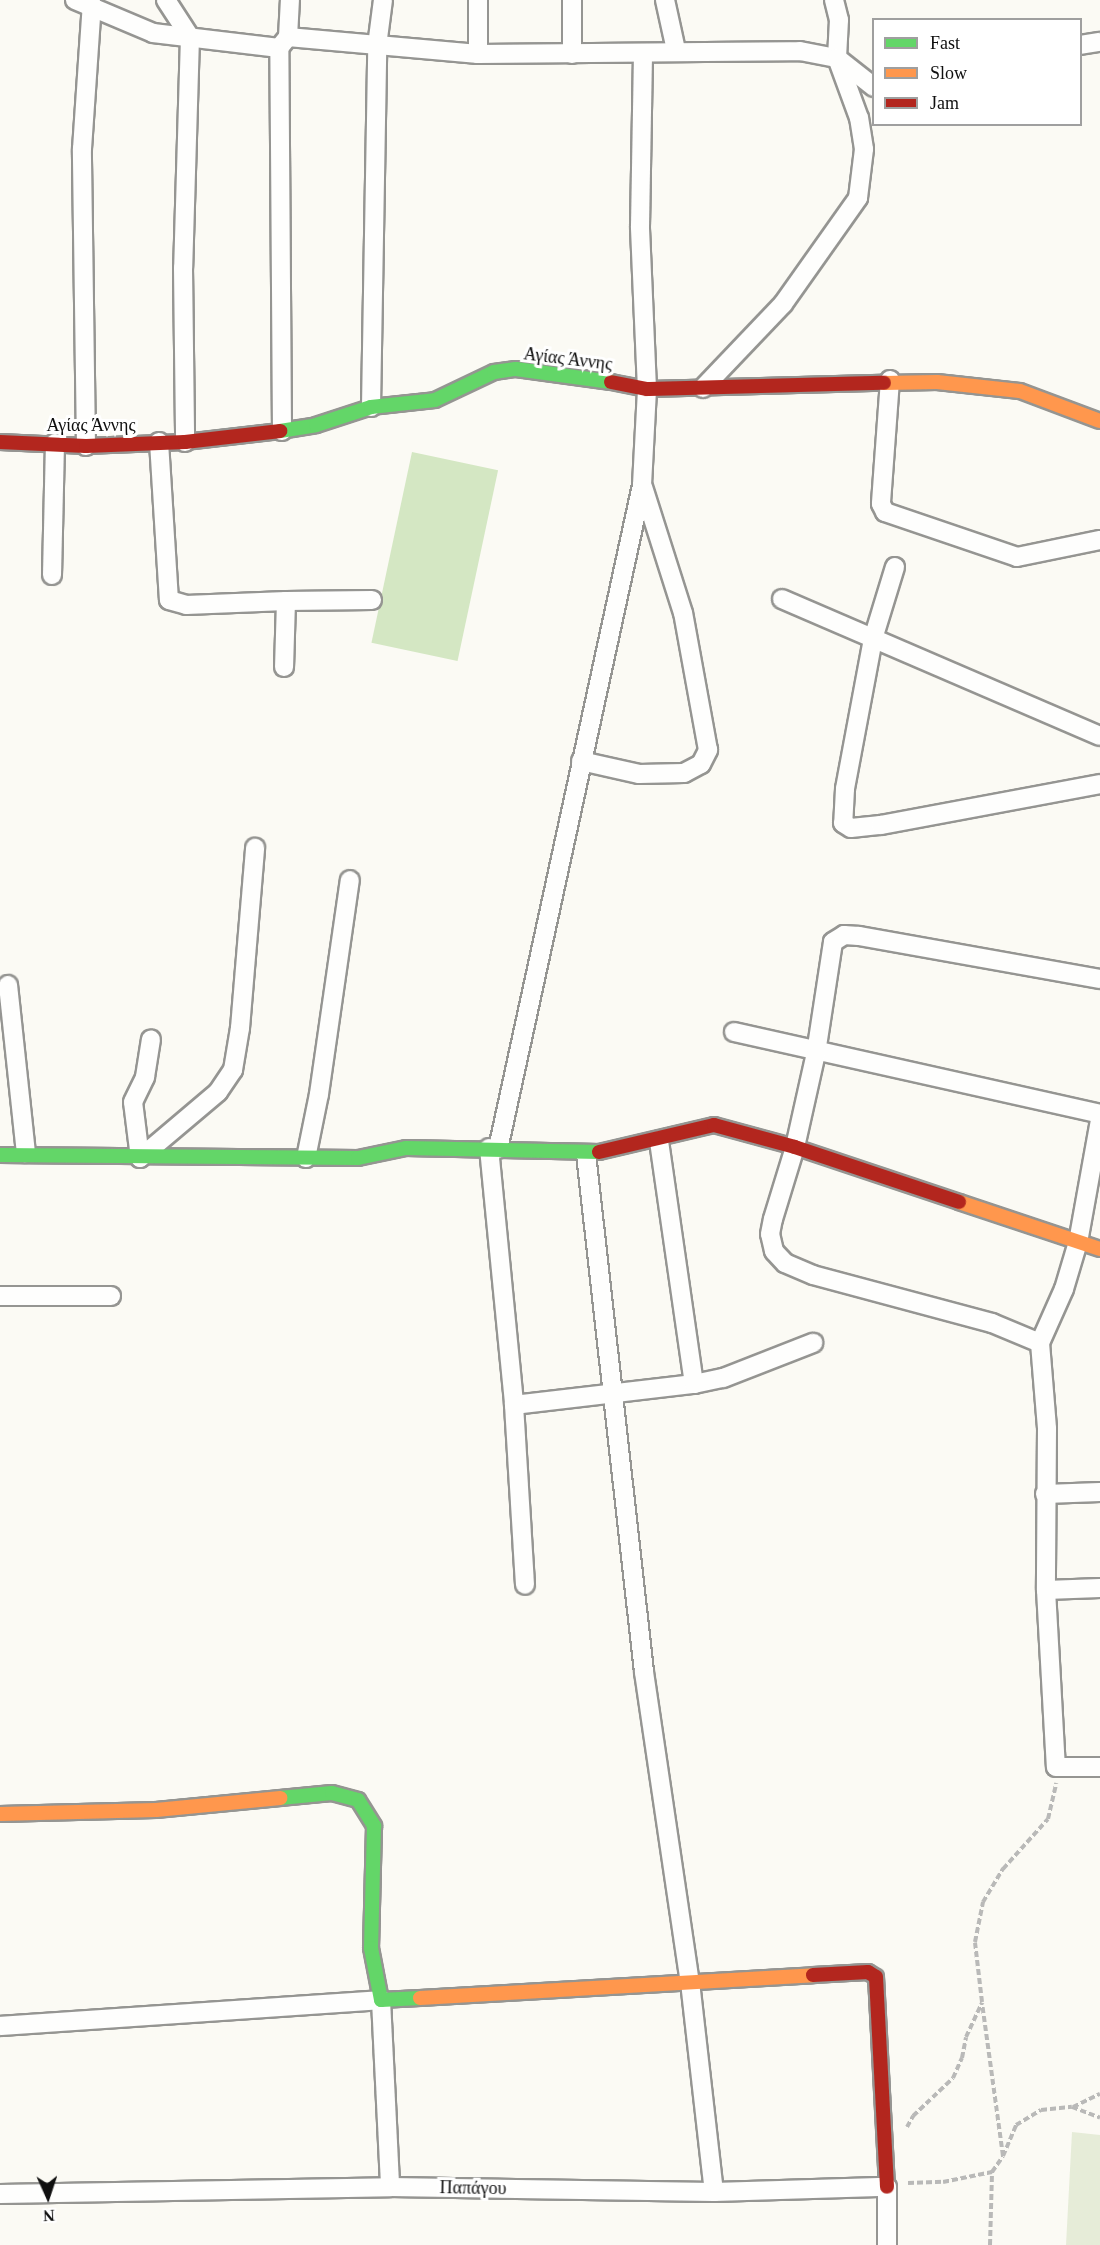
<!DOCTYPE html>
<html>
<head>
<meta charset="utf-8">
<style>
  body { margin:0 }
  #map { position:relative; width:1100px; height:2245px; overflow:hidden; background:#fbfaf4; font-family:"Times New Roman",serif }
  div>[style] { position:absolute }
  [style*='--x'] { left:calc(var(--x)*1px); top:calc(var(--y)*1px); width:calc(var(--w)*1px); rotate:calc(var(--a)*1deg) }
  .forest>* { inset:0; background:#d4e7c3; transform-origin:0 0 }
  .cemetery>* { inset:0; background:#e6ecd8 }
  .path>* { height:4px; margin-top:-2px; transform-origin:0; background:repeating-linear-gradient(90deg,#b9b9b8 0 6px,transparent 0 9px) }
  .roads { filter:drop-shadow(2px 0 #959592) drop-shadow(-2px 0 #959592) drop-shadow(0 2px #959592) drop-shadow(0 -2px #959592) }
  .street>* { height:18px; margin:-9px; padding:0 9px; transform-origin:9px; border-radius:9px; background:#fefefd }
  .fast>* { height:14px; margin:-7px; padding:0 7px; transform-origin:7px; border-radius:7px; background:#63d668 }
  .slow>* { height:14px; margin:-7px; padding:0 7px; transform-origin:7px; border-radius:7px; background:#ff974d }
  .jam>* { height:14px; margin:-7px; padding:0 7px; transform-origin:7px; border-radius:7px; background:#b3261e }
  span { translate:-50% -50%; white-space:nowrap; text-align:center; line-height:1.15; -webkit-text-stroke:6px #fff; paint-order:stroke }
  .street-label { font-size:18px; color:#0f0f0f }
  .legend { position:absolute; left:872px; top:18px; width:210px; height:108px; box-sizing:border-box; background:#fff; border:2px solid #9f9f9f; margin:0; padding:8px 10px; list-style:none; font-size:18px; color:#0f0f0f }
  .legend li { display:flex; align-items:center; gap:12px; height:30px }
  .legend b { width:30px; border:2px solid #9f9f9f }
  .north { position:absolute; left:18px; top:2167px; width:60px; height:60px; -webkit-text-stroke:4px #fff; paint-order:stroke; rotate:177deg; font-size:16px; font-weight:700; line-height:24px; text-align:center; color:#0f0f0f }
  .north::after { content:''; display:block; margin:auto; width:21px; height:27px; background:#0f0f0f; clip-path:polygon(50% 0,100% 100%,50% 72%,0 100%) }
</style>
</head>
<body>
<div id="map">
  <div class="forest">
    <div style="left:412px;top:452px;width:88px;height:195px;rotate:12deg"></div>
  </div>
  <div class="cemetery">
    <div style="clip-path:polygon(1072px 2132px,1100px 2135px,1100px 2245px,1066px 2245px)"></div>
  </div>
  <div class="path">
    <div style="--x:1073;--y:2107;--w:30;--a:-26"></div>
    <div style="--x:907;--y:2127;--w:13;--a:-61"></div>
    <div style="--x:913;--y:2116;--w:55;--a:-43.5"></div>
    <div style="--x:953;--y:2078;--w:22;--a:-66"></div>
    <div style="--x:962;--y:2058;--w:21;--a:-79"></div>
    <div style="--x:966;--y:2037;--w:38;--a:-65"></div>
    <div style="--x:982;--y:2002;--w:60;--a:-96.7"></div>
    <div style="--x:975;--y:1942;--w:41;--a:-78.7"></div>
    <div style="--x:983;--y:1902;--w:39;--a:-59"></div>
    <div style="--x:1003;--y:1869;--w:67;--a:-48"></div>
    <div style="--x:1048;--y:1819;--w:37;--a:-77"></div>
    <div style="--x:1003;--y:2156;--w:34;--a:-67"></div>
    <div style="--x:1016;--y:2125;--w:29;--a:-31"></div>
    <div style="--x:1041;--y:2110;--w:31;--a:-6"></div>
    <div style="--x:1072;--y:2107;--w:30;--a:21"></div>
    <div style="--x:908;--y:2183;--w:35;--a:-2"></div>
    <div style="--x:943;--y:2182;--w:50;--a:-11.5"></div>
    <div style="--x:992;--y:2172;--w:19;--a:-55"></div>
    <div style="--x:1003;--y:2156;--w:154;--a:-97.8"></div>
    <div style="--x:990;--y:2245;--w:73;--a:-88.4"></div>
  </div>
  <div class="roads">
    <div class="street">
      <div style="--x:75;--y:0;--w:85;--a:22.9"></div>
      <div style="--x:153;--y:33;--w:127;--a:6.8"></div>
      <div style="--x:166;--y:0;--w:44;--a:57"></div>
      <div style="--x:190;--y:37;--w:231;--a:91.7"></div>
      <div style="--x:183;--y:268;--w:174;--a:89.3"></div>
      <div style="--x:478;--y:0;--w:54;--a:90"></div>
      <div style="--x:665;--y:0;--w:51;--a:77.6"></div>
      <div style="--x:288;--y:37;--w:37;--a:-87"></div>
      <div style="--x:1080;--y:45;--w:20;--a:-9"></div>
      <div style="--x:572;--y:54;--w:54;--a:-90"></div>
      <div style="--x:890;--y:380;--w:124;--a:94.2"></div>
      <div style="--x:881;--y:504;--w:9;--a:63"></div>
      <div style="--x:885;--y:512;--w:139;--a:18.8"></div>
      <div style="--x:1017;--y:557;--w:85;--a:-11.6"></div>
      <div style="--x:703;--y:388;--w:116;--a:-46.4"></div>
      <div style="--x:783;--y:304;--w:130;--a:-54.7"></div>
      <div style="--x:858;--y:198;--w:49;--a:-83"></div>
      <div style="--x:864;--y:149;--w:31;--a:-99"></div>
      <div style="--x:859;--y:118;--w:64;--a:-110.1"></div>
      <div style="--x:837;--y:58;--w:38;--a:-87"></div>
      <div style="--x:839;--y:20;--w:21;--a:-104"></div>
      <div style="--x:371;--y:407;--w:361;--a:-89"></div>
      <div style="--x:377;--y:46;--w:46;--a:-82.6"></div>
      <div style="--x:282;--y:431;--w:383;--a:-90.4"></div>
      <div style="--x:279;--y:48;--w:14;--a:-51"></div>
      <div style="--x:288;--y:37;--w:191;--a:5.1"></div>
      <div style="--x:478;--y:54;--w:322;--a:-0.5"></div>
      <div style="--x:800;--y:51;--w:38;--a:11"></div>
      <div style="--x:837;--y:58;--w:47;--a:38.1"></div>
      <div style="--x:159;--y:442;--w:158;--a:86.4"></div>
      <div style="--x:169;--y:600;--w:18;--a:16"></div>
      <div style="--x:186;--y:605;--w:100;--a:-2.3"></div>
      <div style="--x:286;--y:601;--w:66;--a:91.7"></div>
      <div style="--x:86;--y:446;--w:297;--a:-90.8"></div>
      <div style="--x:82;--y:149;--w:145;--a:-86.1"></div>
      <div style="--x:895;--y:567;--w:75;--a:107"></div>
      <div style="--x:873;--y:639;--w:153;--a:100.6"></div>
      <div style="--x:845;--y:789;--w:34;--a:93"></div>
      <div style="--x:843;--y:823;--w:9;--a:32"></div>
      <div style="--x:851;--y:828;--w:30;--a:-6"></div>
      <div style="--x:881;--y:825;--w:223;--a:-10.6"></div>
      <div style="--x:52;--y:575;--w:132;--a:-88.7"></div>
      <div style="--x:782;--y:599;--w:346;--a:23.3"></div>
      <div style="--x:286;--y:601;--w:86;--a:-0.7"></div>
      <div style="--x:581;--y:761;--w:59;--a:12.6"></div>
      <div style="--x:639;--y:774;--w:45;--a:-1.3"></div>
      <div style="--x:684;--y:773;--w:19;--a:-28"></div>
      <div style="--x:701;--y:764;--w:16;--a:-63"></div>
      <div style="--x:708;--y:750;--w:139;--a:-100.3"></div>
      <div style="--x:683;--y:613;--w:132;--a:-107.6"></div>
      <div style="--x:8;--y:985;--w:169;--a:83.9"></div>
      <div style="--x:734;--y:1032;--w:375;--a:12.6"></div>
      <div style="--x:1100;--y:1120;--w:124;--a:100.2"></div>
      <div style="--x:1078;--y:1242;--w:49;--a:106.6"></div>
      <div style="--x:1064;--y:1289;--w:59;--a:114"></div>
      <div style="--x:1040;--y:1343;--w:86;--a:85.3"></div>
      <div style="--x:1047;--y:1429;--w:161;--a:90.4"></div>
      <div style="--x:1046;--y:1590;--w:177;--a:86.8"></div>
      <div style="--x:1056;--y:1767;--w:44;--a:0"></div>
      <div style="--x:489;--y:1148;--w:258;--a:84.4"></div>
      <div style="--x:514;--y:1405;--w:181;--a:-6.7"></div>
      <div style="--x:694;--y:1384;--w:246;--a:-98.2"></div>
      <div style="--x:498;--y:1149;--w:679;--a:-77.76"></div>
      <div style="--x:642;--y:485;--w:96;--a:-87"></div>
      <div style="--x:647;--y:389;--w:163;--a:-92.5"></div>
      <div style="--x:640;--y:226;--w:171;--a:-89"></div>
      <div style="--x:586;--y:1154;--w:521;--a:83.61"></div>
      <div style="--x:644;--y:1672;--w:313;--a:81.6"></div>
      <div style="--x:690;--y:1982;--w:211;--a:83.5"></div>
      <div style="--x:140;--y:1158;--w:102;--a:-40.2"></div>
      <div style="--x:218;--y:1092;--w:27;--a:-56"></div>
      <div style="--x:233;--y:1070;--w:43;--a:-80.5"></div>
      <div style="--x:240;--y:1028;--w:181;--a:-85.2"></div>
      <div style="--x:140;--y:1158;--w:56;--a:-97.1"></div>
      <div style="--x:133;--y:1102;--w:28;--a:-64"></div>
      <div style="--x:145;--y:1077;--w:38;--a:-81"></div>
      <div style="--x:306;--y:1158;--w:65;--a:-78.5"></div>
      <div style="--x:319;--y:1094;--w:216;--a:-81.8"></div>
      <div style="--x:0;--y:1296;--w:111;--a:0"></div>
      <div style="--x:1040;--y:1343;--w:52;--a:-157.4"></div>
      <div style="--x:992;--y:1323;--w:185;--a:-165"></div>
      <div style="--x:813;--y:1275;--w:30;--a:-157"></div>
      <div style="--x:785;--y:1263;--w:16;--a:-133"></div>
      <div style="--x:774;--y:1251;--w:17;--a:-103"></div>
      <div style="--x:770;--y:1234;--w:15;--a:-79"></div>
      <div style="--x:773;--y:1219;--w:75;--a:-73"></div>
      <div style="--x:795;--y:1147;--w:96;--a:-77.4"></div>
      <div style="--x:816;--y:1053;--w:112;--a:-81.3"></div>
      <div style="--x:833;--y:942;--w:13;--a:-32"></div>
      <div style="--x:844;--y:935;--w:15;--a:4"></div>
      <div style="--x:859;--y:936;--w:245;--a:10.1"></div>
      <div style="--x:694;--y:1384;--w:30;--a:-12"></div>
      <div style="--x:723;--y:1378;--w:97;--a:-21.3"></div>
      <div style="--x:514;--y:1405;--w:180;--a:86.5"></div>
      <div style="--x:1045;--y:1494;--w:55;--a:-2.1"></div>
      <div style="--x:1046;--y:1590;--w:54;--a:-2.1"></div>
      <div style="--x:0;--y:2026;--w:382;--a:-3.9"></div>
      <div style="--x:381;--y:2000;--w:187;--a:87.2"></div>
      <div style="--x:0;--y:2194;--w:390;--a:-1"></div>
      <div style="--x:390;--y:2187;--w:324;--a:0.9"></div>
      <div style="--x:714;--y:2192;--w:173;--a:-1.7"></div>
      <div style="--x:887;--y:2187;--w:58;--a:90"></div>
    </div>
    <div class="fast">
      <div style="--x:280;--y:431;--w:36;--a:-9"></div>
      <div style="--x:316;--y:425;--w:58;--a:-18.1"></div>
      <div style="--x:371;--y:407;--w:64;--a:-6.2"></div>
      <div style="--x:435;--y:400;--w:65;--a:-25.4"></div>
      <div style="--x:494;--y:372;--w:22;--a:-8"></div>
      <div style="--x:516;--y:369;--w:96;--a:7.8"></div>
      <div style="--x:0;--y:1155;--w:358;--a:0.5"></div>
      <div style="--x:358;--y:1158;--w:49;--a:-11.8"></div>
      <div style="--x:406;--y:1148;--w:193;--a:1.2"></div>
      <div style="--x:280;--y:1798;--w:52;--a:-5.5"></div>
      <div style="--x:332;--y:1793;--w:27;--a:15"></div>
      <div style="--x:358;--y:1800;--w:31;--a:58"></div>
      <div style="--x:374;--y:1826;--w:122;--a:91.4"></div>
      <div style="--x:371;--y:1948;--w:53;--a:79.1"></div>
      <div style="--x:381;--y:2000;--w:39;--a:-3"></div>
    </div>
    <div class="slow">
      <div style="--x:884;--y:383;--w:53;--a:-1.1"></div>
      <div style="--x:937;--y:382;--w:83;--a:6.2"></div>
      <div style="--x:1020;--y:391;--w:85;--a:20.6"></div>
      <div style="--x:959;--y:1202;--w:149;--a:18.4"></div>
      <div style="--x:0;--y:1814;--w:156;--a:-1.5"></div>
      <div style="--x:156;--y:1810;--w:125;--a:-5.5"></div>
      <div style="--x:420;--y:1998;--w:394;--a:-3.3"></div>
    </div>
    <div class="jam">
      <div style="--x:611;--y:382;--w:37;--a:11"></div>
      <div style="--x:647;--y:389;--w:237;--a:-1.5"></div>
      <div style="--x:0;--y:442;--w:86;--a:2.7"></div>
      <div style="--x:86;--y:446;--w:99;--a:-2.3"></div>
      <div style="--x:185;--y:442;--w:96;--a:-6.6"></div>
      <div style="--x:599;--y:1152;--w:118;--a:-13.2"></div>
      <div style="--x:714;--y:1125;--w:84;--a:15.2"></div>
      <div style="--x:795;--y:1147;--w:173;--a:18.5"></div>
      <div style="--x:813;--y:1975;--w:55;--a:-3.1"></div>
      <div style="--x:868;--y:1972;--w:9;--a:32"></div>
      <div style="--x:876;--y:1977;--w:210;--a:87"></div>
    </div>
  </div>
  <div class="street-label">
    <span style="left:568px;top:359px;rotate:7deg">Αγίας Άννης</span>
    <span style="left:91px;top:425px">Αγίας Άννης</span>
    <span style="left:473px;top:2188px;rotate:1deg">Παπάγου</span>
  </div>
  <ul class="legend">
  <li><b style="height:8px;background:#63d668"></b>Fast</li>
  <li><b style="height:8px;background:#ff974d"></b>Slow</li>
  <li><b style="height:8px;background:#b3261e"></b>Jam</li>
  </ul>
  <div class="north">N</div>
</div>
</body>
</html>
